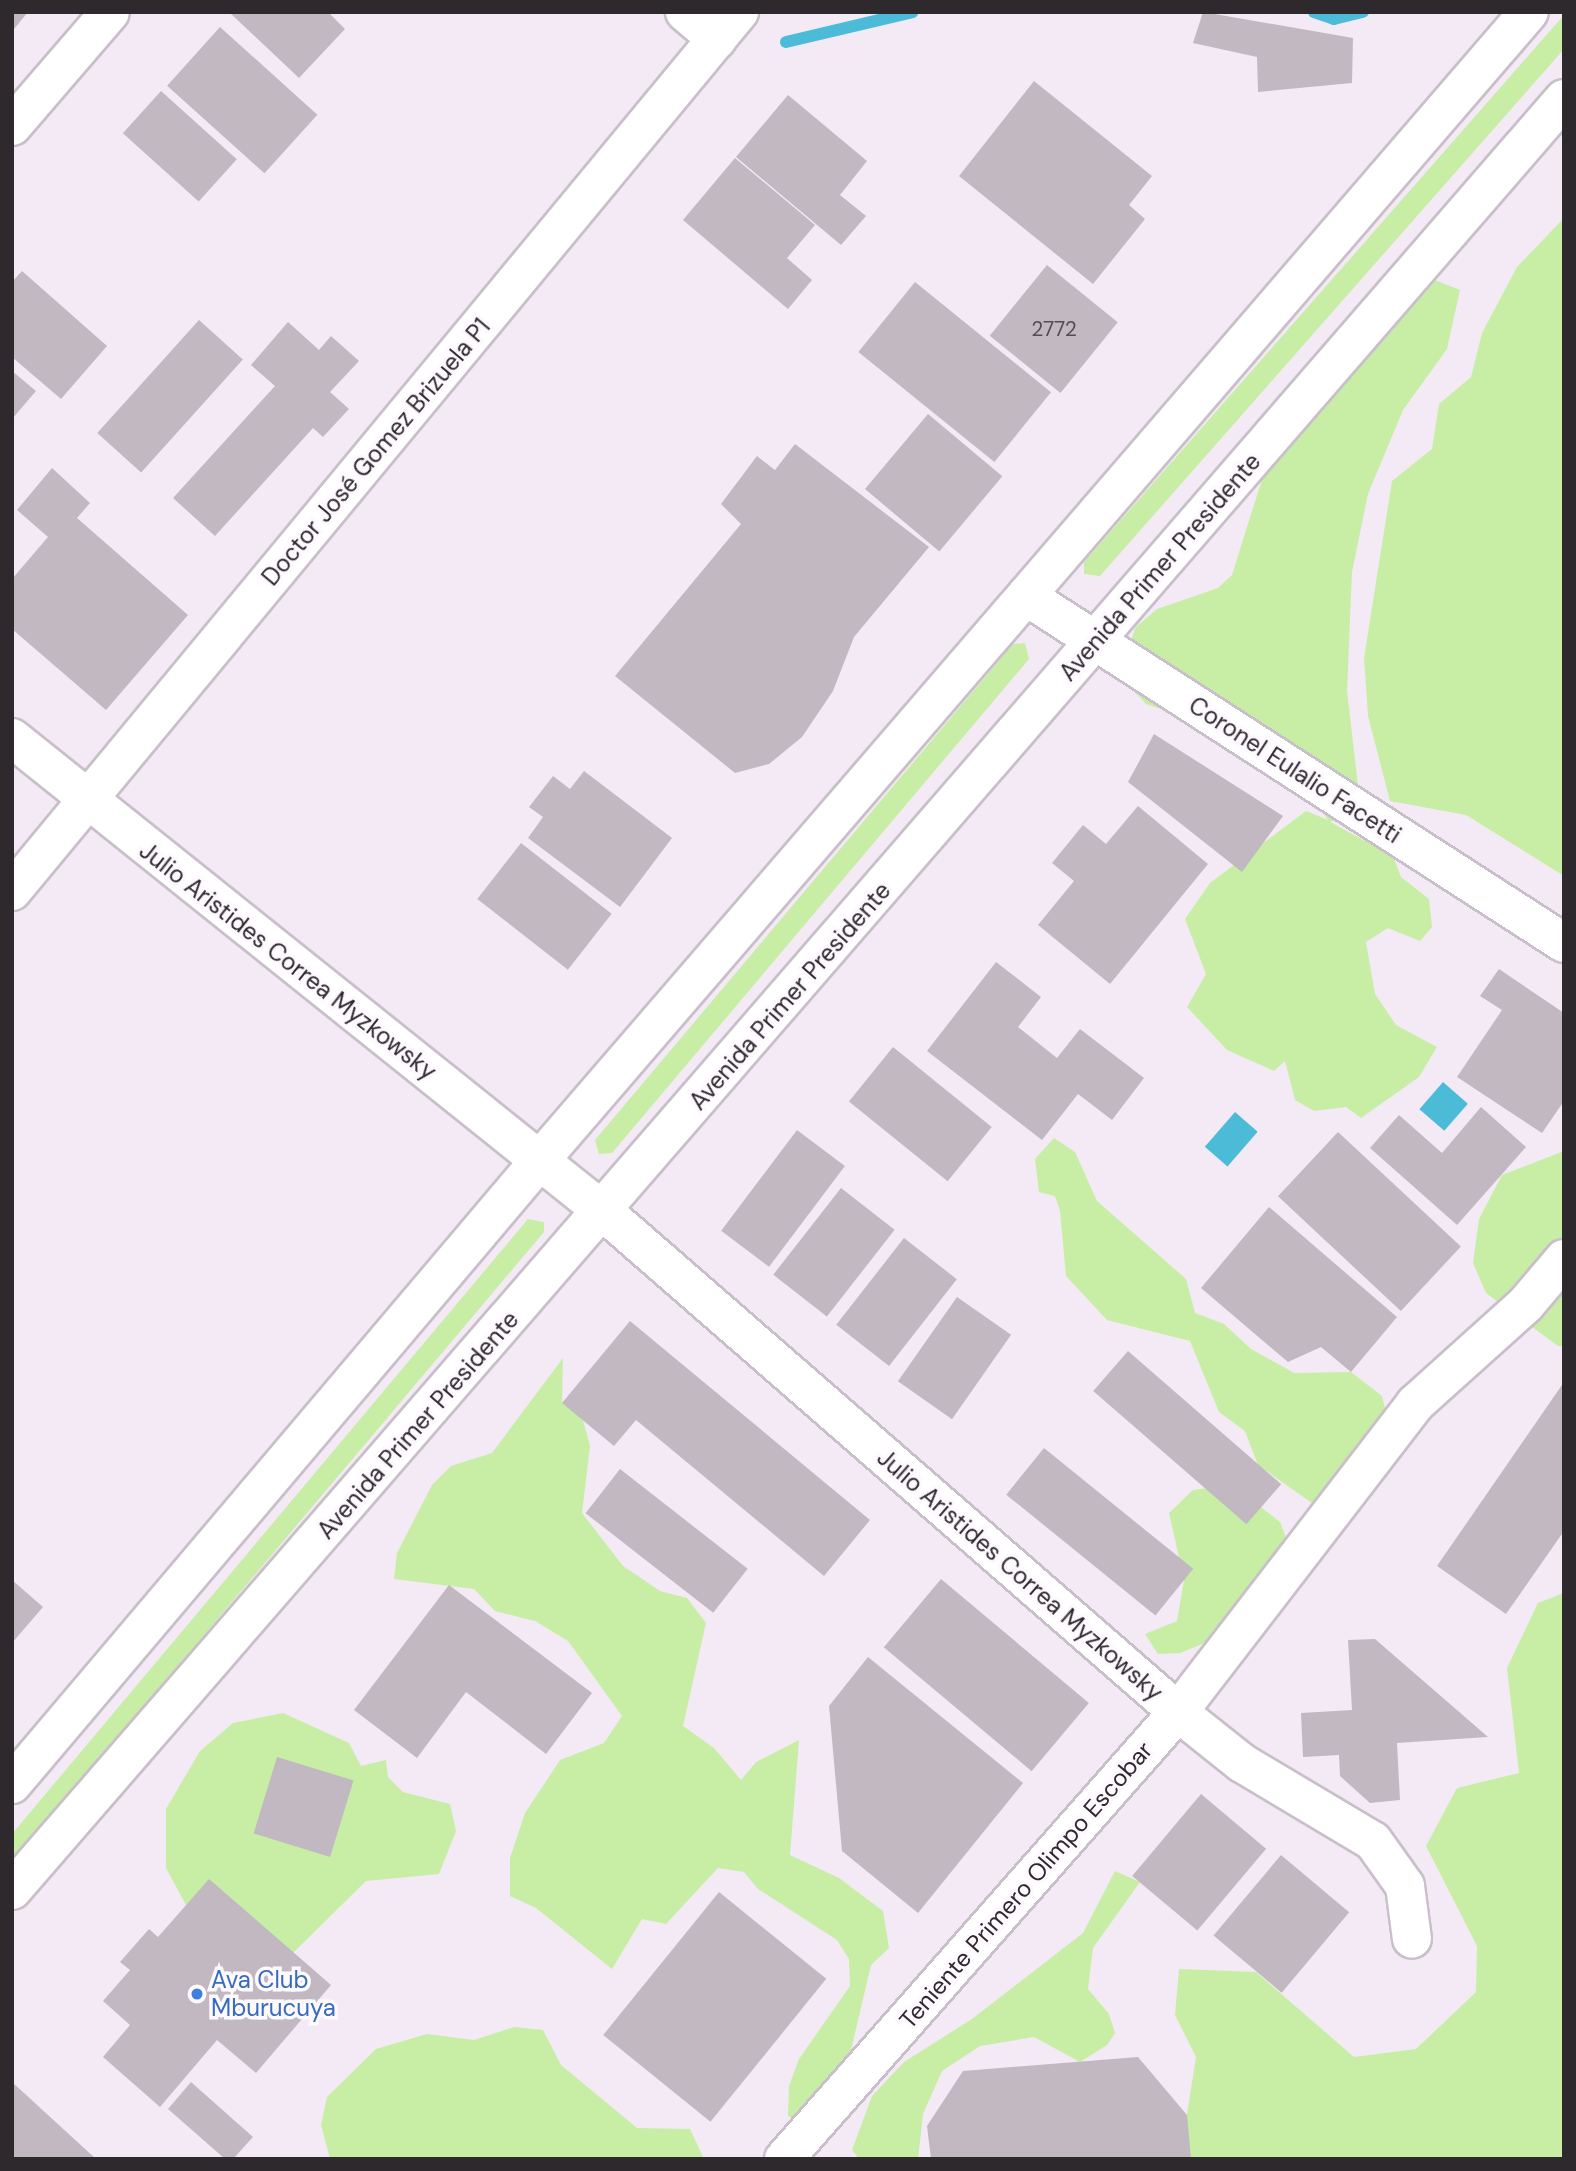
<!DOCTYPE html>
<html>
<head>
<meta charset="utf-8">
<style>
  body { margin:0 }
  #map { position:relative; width:1576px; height:2171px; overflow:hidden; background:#f4eaf5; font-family:"DM Sans",sans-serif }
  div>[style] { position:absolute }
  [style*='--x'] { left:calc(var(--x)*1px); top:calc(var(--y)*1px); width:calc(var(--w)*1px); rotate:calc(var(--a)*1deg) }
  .green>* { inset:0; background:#c8eda5 }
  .water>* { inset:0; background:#4bbbd8; transform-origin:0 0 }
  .stream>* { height:12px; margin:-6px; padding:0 6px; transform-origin:6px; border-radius:6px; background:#4bbbd8 }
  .building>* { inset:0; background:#c1b8c2; transform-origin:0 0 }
  .roads { filter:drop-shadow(2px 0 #c9bfca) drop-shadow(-2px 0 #c9bfca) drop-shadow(0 2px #c9bfca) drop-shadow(0 -2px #c9bfca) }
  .minor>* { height:38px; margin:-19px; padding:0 19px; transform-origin:19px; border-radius:19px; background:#fff }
  .tertiary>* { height:38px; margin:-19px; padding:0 19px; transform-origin:19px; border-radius:19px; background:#fff }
  .secondary>* { height:38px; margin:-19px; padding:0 19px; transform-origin:19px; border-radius:19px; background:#fff }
  .dots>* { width:19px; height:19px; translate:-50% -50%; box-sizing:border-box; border:4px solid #fdf9fe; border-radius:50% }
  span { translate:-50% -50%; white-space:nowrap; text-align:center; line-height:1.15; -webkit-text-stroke:7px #fdf9fe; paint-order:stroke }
  .number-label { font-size:21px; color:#524d52 }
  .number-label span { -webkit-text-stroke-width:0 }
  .street-label { font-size:24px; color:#2d292d }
  .shop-label { font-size:24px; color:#366cbe }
  .left { translate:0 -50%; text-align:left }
  .frame { position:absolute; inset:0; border:14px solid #2d292d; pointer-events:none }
</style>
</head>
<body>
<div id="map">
  <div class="green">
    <div style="clip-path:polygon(1564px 15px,1564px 49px,1100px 576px,1084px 574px,1084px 562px)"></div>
    <div style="clip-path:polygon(1564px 218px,1564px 876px,1466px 815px,1390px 801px,1368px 716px,1364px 658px,1392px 481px,1432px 449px,1439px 404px,1471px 377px,1482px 333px,1517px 267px)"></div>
    <div style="clip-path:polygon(1435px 280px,1460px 290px,1447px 349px,1403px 410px,1368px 494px,1352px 572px,1347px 691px,1361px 811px,1330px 822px,1393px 856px,1401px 877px,1429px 899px,1432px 927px,1420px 941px,1388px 928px,1366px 942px,1375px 994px,1396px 1025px,1437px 1047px,1419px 1077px,1361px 1118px,1346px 1107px,1314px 1111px,1295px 1100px,1285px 1061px,1274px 1071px,1227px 1050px,1187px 1007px,1206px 974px,1185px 919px,1210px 883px,1306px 811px,1328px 820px,1310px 795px,1176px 714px,1146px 704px,1121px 677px,1135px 628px,1157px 609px,1218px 588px,1232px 575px,1263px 476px,1417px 285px)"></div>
    <div style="clip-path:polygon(1025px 643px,1029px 659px,612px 1153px,599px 1154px,595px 1140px,1013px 644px)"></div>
    <div style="clip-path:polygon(1054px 1138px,1075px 1152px,1097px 1201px,1186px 1279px,1195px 1313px,1224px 1324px,1251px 1349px,1294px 1373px,1351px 1372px,1382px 1396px,1387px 1416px,1319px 1508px,1258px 1465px,1245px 1431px,1219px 1412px,1190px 1341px,1107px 1320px,1066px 1276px,1060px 1211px,1055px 1196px,1039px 1192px,1035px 1159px)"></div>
    <div style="clip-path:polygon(1564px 1151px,1564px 1346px,1558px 1346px,1486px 1293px,1473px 1263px,1479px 1219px,1502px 1175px)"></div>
    <div style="clip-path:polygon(528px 1219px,544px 1222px,544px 1232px,12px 1863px,12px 1834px)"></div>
    <div style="clip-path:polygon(563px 1358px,562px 1402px,583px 1420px,590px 1446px,582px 1513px,623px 1566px,660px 1591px,687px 1598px,706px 1623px,683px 1726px,714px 1748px,741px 1780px,756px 1762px,799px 1740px,790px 1855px,839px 1878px,883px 1911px,889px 1948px,871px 1965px,848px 2063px,815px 2128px,788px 2116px,789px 2086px,799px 2059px,850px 1986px,849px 1959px,837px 1940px,758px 1889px,744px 1872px,718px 1868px,666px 1924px,642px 1919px,612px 1969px,536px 1908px,510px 1896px,510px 1858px,525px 1813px,560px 1760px,604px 1743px,622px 1716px,568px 1641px,535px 1621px,495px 1611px,474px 1589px,394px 1579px,397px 1553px,432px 1485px,451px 1466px,492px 1453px)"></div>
    <div style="clip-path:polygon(1232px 1485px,1280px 1522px,1289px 1545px,1225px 1635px,1180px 1653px,1158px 1654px,1145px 1634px,1177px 1621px,1184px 1580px,1169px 1513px,1193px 1490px)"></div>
    <div style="clip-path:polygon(1564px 1593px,1564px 2159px,1180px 2159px,1196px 2057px,1175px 2015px,1179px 1969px,1256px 1972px,1354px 2057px,1416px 2049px,1476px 1992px,1477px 1946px,1426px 1846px,1457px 1788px,1519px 1773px,1507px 1668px,1538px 1603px)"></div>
    <div style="clip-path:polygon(283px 1713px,349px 1743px,361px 1766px,386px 1760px,388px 1777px,403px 1792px,450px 1804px,456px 1831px,439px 1874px,366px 1881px,294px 1952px,276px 1960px,220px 1941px,186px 1905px,166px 1868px,166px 1809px,200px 1751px,233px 1723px)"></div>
    <div style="clip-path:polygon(1115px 1871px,1140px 1882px,1093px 1948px,1088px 1989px,1109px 2014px,1115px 2033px,1107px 2045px,1080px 2062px,1034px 2037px,980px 2046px,942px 2071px,923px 2114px,918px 2159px,859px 2159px,852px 2150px,872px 2096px,904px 2062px,972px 2019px,1083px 1933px)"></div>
    <div style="clip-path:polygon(514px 2027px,543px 2030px,561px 2065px,637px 2128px,690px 2129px,704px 2159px,330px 2159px,321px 2125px,327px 2097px,376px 2049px,427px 2034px,474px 2040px)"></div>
  </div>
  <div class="water">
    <div style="left:1443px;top:1082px;width:33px;height:36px;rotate:41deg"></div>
    <div style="left:1235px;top:1112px;width:30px;height:46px;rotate:41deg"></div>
  </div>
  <div class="stream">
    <div style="--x:1314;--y:12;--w:21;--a:19"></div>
    <div style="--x:1334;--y:19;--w:30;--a:-14"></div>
    <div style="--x:786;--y:42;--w:130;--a:-13.3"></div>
  </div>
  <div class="building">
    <div style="clip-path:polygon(12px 12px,28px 12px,14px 29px,12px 28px)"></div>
    <div style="clip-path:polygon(229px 12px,328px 12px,345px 29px,299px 78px)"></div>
    <div style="clip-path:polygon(1203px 12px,1353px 38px,1352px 83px,1258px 92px,1257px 57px,1193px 43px)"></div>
    <div style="left:220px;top:27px;width:131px;height:79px;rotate:42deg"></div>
    <div style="clip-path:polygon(1034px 81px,1152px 176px,1129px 205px,1145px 219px,1093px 284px,959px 176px)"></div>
    <div style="left:161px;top:91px;width:102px;height:57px;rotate:42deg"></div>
    <div style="clip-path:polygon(788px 95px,867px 161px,840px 195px,866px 216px,841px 245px,736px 157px)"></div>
    <div style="clip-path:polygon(735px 158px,815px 225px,787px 258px,812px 280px,788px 309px,683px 220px)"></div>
    <div style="left:1047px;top:265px;width:91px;height:91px;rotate:39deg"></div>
    <div style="clip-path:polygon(22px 271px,107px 346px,61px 399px,12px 357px,12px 282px)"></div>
    <div style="left:915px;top:282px;width:175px;height:90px;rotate:39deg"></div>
    <div style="left:199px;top:320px;width:59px;height:152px;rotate:42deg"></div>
    <div style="clip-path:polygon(288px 322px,319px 350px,331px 336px,359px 361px,330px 392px,349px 409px,323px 437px,313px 428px,215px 536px,173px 498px,275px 386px,251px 365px)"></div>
    <div style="clip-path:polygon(12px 371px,36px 391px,12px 419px)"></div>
    <div style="left:928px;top:414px;width:97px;height:98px;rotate:40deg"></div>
    <div style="clip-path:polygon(795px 444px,929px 547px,854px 637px,833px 691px,802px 737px,769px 764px,735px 773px,615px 676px,741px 524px,721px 504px,757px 456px,775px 470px)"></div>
    <div style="clip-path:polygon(52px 468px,90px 503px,77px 518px,188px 615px,106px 710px,12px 629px,12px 579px,48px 537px,17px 510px)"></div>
    <div style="clip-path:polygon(1154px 734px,1283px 816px,1242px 872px,1128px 782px)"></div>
    <div style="clip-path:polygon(584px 771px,672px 838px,620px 907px,528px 838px,543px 817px,529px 807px,553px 776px,570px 789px)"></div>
    <div style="clip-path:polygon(1138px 806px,1208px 864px,1110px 984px,1038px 925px,1074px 881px,1052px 863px,1083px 825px,1106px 844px)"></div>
    <div style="left:521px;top:843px;width:115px;height:71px;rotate:38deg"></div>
    <div style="clip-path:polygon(996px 962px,1041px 997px,1018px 1027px,1057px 1058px,1080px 1029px,1144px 1078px,1112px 1120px,1078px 1094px,1042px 1140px,927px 1051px)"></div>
    <div style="clip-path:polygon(1499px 969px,1564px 1013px,1564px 1101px,1542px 1133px,1457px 1077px,1502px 1010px,1480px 996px)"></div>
    <div style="left:893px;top:1047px;width:127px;height:70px;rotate:39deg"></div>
    <div style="clip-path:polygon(1481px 1107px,1526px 1147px,1457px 1225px,1370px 1148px,1399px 1115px,1442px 1153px)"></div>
    <div style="left:797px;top:1130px;width:60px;height:126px;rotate:37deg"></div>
    <div style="left:1338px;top:1132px;width:168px;height:88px;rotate:43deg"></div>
    <div style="left:841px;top:1188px;width:68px;height:110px;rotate:38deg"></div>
    <div style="clip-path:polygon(1269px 1207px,1397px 1317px,1351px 1372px,1321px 1347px,1288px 1362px,1201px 1288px)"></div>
    <div style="left:904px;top:1238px;width:67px;height:110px;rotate:38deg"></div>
    <div style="left:957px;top:1297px;width:66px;height:103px;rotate:35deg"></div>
    <div style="clip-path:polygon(630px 1321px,870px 1520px,824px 1576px,636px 1420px,614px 1446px,562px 1403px)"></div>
    <div style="left:1128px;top:1351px;width:203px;height:53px;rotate:41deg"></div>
    <div style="clip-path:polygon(1564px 1382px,1564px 1531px,1506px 1614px,1437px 1566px)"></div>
    <div style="left:1044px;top:1448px;width:192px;height:60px;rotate:39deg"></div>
    <div style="left:620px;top:1469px;width:162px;height:56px;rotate:38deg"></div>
    <div style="left:941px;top:1579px;width:193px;height:89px;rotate:40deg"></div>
    <div style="clip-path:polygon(12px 1580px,43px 1607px,12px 1643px)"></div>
    <div style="clip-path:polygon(449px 1585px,592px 1693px,546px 1754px,466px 1692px,417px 1758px,354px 1710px)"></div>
    <div style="clip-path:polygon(1375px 1639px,1488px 1737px,1397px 1743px,1400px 1800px,1370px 1803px,1340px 1776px,1339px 1755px,1303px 1757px,1301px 1713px,1352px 1710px,1348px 1640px)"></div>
    <div style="clip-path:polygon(868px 1657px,1023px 1783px,918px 1913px,842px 1851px,829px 1706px)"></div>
    <div style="left:277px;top:1757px;width:80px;height:80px;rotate:17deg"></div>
    <div style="left:1201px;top:1794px;width:85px;height:107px;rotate:40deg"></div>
    <div style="left:1281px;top:1855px;width:89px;height:105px;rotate:40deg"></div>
    <div style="clip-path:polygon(209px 1879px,331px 1985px,256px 2073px,217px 2040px,160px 2107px,103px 2057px,130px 2025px,103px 2001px,130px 1970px,120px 1962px,149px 1929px,158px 1937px)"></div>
    <div style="left:719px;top:1892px;width:138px;height:184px;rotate:39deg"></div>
    <div style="clip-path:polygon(1138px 2057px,1187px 2115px,1191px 2159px,931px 2159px,927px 2126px,963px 2071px)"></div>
    <div style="clip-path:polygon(12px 2082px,96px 2159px,12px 2159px)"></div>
    <div style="clip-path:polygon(191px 2082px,253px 2137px,233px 2159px,225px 2159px,168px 2109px)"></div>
  </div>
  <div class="roads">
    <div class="minor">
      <div style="--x:685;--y:12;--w:42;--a:40.2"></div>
      <div style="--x:12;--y:126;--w:150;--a:-49.3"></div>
      <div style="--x:1026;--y:596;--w:640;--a:32.82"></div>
      <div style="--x:12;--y:891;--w:1141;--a:-50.41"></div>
      <div style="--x:604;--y:1212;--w:761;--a:41.06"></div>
      <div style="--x:1178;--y:1712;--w:82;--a:38.6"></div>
      <div style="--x:1242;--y:1763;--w:152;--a:30.8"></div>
      <div style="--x:1373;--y:1841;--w:55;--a:54.6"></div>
      <div style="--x:1405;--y:1886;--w:53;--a:82.5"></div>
      <div style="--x:784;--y:2159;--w:596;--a:-48.61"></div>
      <div style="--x:1178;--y:1712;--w:389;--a:-52.4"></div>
      <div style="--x:1415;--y:1404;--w:149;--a:-42"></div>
      <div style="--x:1526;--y:1304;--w:59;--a:-49.8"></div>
    </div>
    <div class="tertiary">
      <div style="--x:12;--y:738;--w:758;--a:38.68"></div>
    </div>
    <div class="secondary">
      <div style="--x:12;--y:1784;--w:817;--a:-49.76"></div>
      <div style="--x:540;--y:1160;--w:1515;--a:-49.26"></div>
      <div style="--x:12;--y:1890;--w:2370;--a:-49.09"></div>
    </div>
  </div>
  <div class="dots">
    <div style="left:197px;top:1994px;background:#3f7fe0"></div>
  </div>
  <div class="number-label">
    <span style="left:1054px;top:329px">2772</span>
  </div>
  <div class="street-label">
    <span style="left:376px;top:452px;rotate:-50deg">Doctor José Gomez Brizuela P1</span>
    <span style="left:1160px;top:567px;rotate:-49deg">Avenida Primer Presidente</span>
    <span style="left:1295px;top:770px;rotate:33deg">Coronel Eulalio Facetti</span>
    <span style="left:288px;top:961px;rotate:38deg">Julio Aristides Correa Myzkowsky</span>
    <span style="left:790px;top:996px;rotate:-49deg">Avenida Primer Presidente</span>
    <span style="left:418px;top:1425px;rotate:-49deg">Avenida Primer Presidente</span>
    <span style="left:1020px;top:1575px;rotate:41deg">Julio Aristides Correa Myzkowsky</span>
    <span style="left:1026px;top:1885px;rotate:-49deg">Teniente Primero Olimpo Escobar</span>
  </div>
  <div class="shop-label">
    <span class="left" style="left:211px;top:1994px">Ava Club<br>Mburucuya</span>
  </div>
  <div class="frame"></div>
</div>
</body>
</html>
